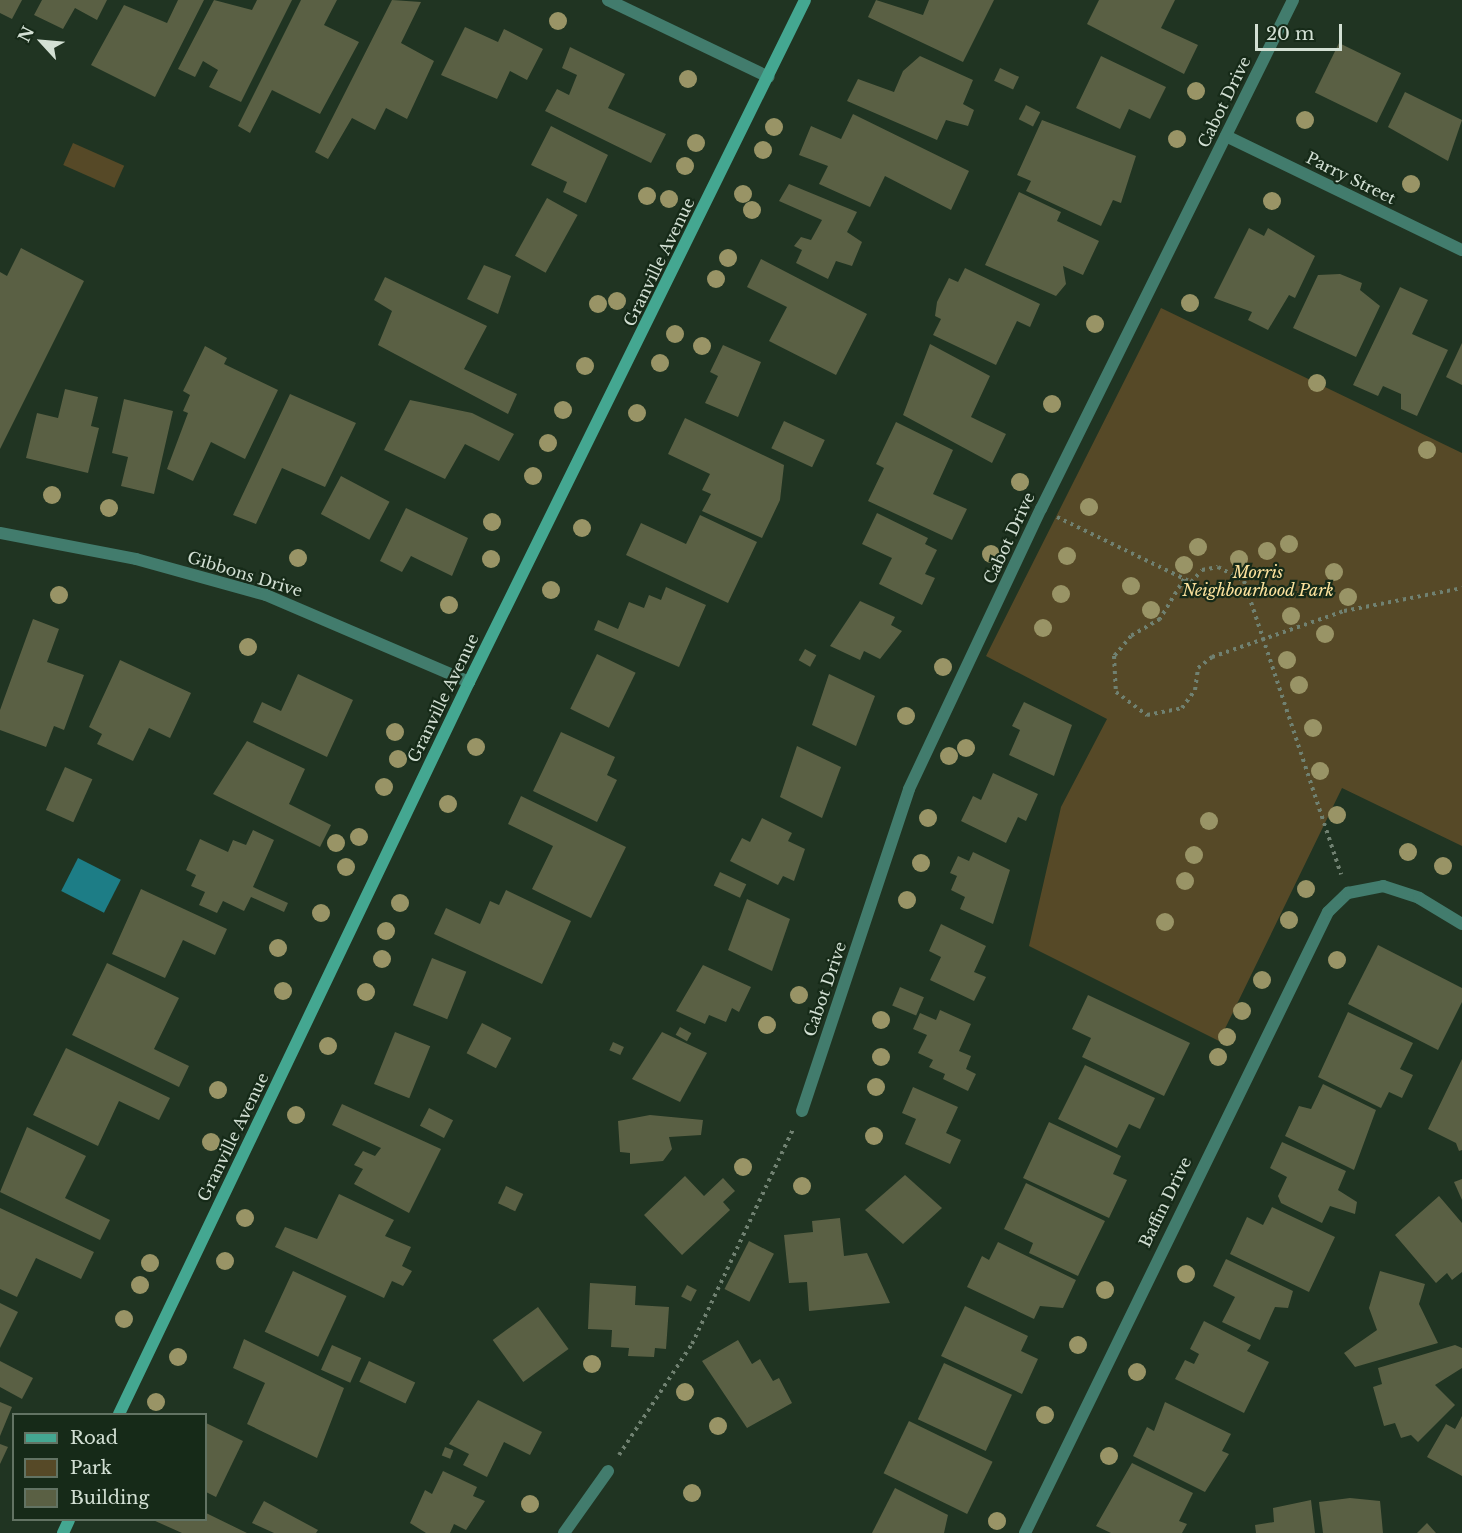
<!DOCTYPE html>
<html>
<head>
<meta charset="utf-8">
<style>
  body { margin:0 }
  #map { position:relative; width:1462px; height:1533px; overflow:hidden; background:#203422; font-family:"Libre Baskerville",serif }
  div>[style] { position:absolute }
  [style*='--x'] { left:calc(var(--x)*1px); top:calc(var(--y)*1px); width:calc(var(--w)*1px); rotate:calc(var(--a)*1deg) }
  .green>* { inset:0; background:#564927; transform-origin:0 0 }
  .water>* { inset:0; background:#1d7d86; transform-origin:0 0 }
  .building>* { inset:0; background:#5a6044; transform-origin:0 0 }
  .path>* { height:4px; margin-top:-2px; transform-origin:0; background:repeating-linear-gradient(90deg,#708171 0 3px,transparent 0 7.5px) }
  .street>* { height:12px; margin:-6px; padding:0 6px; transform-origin:6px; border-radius:6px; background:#427c6d }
  .secondary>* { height:12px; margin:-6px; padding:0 6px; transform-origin:6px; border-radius:6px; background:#44a791 }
  .trees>* { width:18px; height:18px; margin:-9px; border-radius:50%; background:#999466 }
  span { translate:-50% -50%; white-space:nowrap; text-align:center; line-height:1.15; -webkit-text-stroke:4.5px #162a18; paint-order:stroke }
  .street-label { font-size:16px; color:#d3e0d4 }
  .park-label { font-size:16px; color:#fce29d; font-style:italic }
  .legend { position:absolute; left:12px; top:1413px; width:195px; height:108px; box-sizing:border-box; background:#162a18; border:2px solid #627363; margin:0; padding:8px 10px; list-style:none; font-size:18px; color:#d3e0d4 }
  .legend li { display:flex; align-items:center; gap:12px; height:30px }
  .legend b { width:30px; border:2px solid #627363 }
  .north { position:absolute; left:12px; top:12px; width:60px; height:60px; -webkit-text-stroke:4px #162a18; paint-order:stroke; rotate:296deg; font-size:16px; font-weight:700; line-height:24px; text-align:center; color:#d3e0d4 }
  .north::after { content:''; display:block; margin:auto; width:21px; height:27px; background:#d3e0d4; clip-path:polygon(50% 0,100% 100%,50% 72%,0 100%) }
  .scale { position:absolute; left:1255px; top:24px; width:87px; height:27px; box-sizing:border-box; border:3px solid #d3e0d4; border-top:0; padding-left:8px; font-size:18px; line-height:21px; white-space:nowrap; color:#d3e0d4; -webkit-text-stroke:4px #162a18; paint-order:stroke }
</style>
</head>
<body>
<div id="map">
  <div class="green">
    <div style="left:73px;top:143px;width:56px;height:24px;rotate:24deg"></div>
    <div style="clip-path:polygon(1161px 308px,1462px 453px,1462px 846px,1342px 788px,1219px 1041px,1029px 946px,1061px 807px,1107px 719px,986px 656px)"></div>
  </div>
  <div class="water">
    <div style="left:78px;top:858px;width:48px;height:37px;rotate:27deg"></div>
  </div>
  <div class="building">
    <div style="clip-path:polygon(0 0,22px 0,12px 19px,0 13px)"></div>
    <div style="clip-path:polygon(42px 0,107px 0,97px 20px,75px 8px,63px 29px,34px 15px)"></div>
    <div style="clip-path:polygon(178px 0,204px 0,155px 97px,91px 65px,124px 5px,167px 23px)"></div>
    <div style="clip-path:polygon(214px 0,252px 10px,257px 0,292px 0,241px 102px,209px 87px,218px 70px,203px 61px,195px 77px,178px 69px)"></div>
    <div style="clip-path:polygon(301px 0,337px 0,324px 25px,359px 42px,320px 114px,272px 90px,250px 133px,238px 126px)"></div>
    <div style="clip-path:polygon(392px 0,421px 2px,401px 43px,434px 61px,407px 119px,386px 108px,375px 130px,352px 118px,328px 159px,315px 152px)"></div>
    <div style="clip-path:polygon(876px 0,923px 15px,929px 0,994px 0,963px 62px,868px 17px)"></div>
    <div style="clip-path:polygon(1099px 0,1175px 0,1161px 28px,1198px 45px,1184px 74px,1087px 24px)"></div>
    <div style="clip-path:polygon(465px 27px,498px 42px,504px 29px,543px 49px,527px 80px,510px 71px,497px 99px,441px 75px)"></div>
    <div style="left:1339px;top:43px;width:69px;height:55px;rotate:26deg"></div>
    <div style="clip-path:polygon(570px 47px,625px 74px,608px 108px,666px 134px,651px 163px,545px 111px,557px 89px,569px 95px,577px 75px,562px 68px)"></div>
    <div style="clip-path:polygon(920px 56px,973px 80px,963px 104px,974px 110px,968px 126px,946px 120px,937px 140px,847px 101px,858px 79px,894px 92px,903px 71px)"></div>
    <div style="clip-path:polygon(1101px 56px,1166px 87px,1150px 119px,1129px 109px,1120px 129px,1076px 108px)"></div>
    <div style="left:1000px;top:68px;width:21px;height:14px;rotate:25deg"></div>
    <div style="clip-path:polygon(1405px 92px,1462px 120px,1448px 161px,1388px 127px)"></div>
    <div style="left:1026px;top:105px;width:16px;height:16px;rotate:27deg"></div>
    <div style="clip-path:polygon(853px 114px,969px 171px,951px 210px,885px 176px,870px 207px,819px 184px,828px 166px,799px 155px,811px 126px,841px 139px)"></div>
    <div style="clip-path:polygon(1042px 120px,1136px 156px,1121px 203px,1113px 200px,1101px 226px,1026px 191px,1031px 181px,1017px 175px)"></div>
    <div style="clip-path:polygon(551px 126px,608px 155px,586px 203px,563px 192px,567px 182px,531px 165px)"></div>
    <div style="clip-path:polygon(789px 184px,857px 212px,847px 232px,862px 242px,852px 266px,836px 261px,828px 279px,796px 263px,802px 250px,794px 246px,801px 237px,811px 240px,822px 220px,779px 201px)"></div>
    <div style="clip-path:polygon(1019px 192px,1061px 212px,1057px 221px,1099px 241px,1083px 275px,1063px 266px,1066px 284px,1056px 296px,985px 265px)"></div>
    <div style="left:547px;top:198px;width:35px;height:66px;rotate:29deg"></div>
    <div style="clip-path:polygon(1249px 228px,1264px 236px,1268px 228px,1315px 256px,1295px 298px,1289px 295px,1268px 330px,1248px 320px,1252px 312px,1214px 298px)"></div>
    <div style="clip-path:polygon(21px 248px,84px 281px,0 449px,0 272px,7px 276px)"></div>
    <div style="clip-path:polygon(761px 259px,867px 314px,836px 375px,769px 341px,787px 307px,747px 287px)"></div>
    <div style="clip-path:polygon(484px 265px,511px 276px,498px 314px,467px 299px)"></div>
    <div style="clip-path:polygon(965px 268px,1040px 304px,1030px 327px,1017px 321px,996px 365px,933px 335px,941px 319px,935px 316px,937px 302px,949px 278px,958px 282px)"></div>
    <div style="clip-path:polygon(1340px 274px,1362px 283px,1360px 290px,1380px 306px,1356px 357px,1293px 328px,1318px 275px)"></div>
    <div style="clip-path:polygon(385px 277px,487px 326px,464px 369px,517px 394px,508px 414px,378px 345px,392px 311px,374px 300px)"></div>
    <div style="clip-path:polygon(1400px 287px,1428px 300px,1412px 334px,1448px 350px,1417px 416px,1401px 409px,1401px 394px,1383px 386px,1378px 396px,1353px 385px)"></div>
    <div style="clip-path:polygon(1462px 343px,1462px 385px,1446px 377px)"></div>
    <div style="clip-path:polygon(930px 344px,990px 376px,971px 417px,1006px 434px,992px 463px,903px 415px)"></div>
    <div style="clip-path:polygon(723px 345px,761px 362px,738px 417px,705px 403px,718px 376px,710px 372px)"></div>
    <div style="clip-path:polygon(205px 346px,227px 358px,224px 364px,278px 390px,245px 459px,211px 442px,193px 481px,167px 469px,188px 413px,183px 411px,190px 395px,183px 391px)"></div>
    <div style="clip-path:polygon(65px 389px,98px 397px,91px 426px,99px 428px,88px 473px,26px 458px,37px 413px,58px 418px)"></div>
    <div style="clip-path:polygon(290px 394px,356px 423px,325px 487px,282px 468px,256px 524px,233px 515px)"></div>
    <div style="clip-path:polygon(124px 399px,173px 411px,154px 494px,121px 486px,128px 457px,112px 453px)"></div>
    <div style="clip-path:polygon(410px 400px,472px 413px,514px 434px,499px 461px,465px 444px,445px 479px,384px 450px)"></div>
    <div style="clip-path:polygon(685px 418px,784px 465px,780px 500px,762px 538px,702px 511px,711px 494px,702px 490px,710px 474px,668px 454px)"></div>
    <div style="left:784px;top:421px;width:45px;height:30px;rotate:25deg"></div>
    <div style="clip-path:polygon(896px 422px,953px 450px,933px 494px,967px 509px,952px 540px,868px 501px,884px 468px,876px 464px)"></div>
    <div style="left:341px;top:476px;width:55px;height:43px;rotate:28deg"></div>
    <div style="clip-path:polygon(406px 508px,468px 538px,452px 576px,411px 556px,402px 572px,380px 561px)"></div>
    <div style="clip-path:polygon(877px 513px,928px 538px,925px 544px,937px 550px,925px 574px,935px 578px,922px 605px,879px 584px,892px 558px,862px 544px)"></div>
    <div style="clip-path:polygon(700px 515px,757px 542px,728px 603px,626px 555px,641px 523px,686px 544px)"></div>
    <div style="clip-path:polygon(666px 587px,706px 605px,679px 667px,594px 630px,598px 620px,618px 629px,629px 602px,644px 608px,649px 595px,661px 600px)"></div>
    <div style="clip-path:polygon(860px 601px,895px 617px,891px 625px,902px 631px,880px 659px,864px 651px,860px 660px,830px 646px)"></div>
    <div style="clip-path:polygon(33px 619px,59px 629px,47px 662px,84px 675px,64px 730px,54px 726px,46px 747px,0 730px,0 710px)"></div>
    <div style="left:805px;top:649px;width:13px;height:13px;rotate:29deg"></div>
    <div style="left:597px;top:654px;width:43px;height:61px;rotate:26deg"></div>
    <div style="clip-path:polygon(120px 660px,191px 693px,170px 738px,149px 728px,133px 761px,97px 744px,102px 734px,89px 727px)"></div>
    <div style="clip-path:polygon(298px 674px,353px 700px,327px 757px,253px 722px,262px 702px,281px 711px)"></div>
    <div style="clip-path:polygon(829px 674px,875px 696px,856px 746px,812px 725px)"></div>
    <div style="clip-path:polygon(1024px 702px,1072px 725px,1054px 776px,1009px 755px,1020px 730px,1012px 726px)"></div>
    <div style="clip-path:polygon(561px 732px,615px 757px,607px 775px,617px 780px,597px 822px,533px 791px)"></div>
    <div style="clip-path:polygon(247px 741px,305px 769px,289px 804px,331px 825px,320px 847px,213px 794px)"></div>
    <div style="clip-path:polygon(797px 746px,841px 767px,822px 818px,780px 797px)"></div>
    <div style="left:65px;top:767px;width:30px;height:47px;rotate:24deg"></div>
    <div style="clip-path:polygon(993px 773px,1038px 794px,1026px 821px,1018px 817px,1006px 843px,961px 821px,973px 796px,981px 800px)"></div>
    <div style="clip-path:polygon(521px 796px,626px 847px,591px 918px,532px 889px,553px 846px,508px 824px)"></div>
    <div style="clip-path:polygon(762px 818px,792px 833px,788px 841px,805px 849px,794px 881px,783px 876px,778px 885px,730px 861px,742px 838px,750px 842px)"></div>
    <div style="clip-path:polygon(253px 830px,274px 840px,253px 887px,288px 903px,284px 912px,251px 897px,244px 911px,223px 901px,217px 913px,199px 905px,205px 892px,191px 886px,196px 875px,186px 870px,200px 839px,228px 852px,233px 840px,246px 845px)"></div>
    <div style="clip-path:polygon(973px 852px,1010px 870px,993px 924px,960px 909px,965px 897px,951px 890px,957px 876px,950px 873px,958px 856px,969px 861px)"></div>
    <div style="left:720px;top:872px;width:29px;height:15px;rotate:25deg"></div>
    <div style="clip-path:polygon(141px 889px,227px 929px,215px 955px,183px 940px,165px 978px,112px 954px)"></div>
    <div style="clip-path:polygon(506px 890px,571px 921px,542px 984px,434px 934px,446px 908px,480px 924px,490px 901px,499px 905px)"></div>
    <div style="clip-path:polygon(747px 899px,790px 919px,772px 971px,728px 950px)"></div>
    <div style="clip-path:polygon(941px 924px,986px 946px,974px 972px,986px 977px,974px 1001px,930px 980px,941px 957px,929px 951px)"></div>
    <div style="clip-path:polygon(1378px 945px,1462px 988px,1462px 1002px,1438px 1050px,1348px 1004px)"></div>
    <div style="left:432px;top:958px;width:37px;height:51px;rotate:22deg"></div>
    <div style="clip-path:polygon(107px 963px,179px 998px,154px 1049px,189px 1066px,179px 1087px,72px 1035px)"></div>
    <div style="clip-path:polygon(703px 965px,751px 987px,739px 1012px,732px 1008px,726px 1022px,709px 1015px,705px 1024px,676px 1011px)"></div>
    <div style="left:900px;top:987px;width:26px;height:20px;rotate:23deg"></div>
    <div style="clip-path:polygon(1088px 995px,1190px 1043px,1164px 1096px,1082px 1057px,1091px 1038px,1072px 1029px)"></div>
    <div style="clip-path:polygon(940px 1010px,971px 1024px,959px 1051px,971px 1056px,966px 1069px,976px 1074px,968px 1091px,943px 1079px,945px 1074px,929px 1067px,933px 1060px,918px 1053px,927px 1035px,913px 1029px,920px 1013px,936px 1020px)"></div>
    <div style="clip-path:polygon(1348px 1012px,1413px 1043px,1400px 1069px,1413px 1075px,1402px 1098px,1389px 1092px,1381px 1108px,1318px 1077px)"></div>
    <div style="left:482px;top:1023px;width:33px;height:34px;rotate:27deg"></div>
    <div style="left:680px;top:1027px;width:13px;height:9px;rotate:29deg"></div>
    <div style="left:395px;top:1032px;width:38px;height:56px;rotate:22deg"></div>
    <div style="clip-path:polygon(662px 1032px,707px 1053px,680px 1102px,632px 1079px)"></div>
    <div style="left:613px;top:1042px;width:12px;height:9px;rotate:24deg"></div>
    <div style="clip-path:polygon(66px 1048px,170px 1098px,159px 1120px,119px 1101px,98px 1146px,33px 1115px)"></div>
    <div style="clip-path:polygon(1462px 1059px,1462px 1150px,1459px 1151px,1456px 1143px,1428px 1129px)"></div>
    <div style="clip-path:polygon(1085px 1065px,1155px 1098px,1140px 1129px,1129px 1124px,1117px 1148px,1058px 1119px)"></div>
    <div style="clip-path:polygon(1323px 1084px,1376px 1110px,1354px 1170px,1285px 1136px,1299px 1106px,1311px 1109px)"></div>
    <div style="clip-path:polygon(913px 1087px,958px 1107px,946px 1133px,961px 1140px,950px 1164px,905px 1144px,916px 1119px,902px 1113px)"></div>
    <div style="clip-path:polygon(342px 1104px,441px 1149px,409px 1213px,354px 1184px,363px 1169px,354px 1165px,363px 1151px,375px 1156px,381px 1148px,332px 1125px)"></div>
    <div style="left:429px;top:1108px;width:27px;height:20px;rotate:27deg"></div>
    <div style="clip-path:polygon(650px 1115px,703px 1120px,701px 1135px,669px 1137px,672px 1149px,663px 1161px,630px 1164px,630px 1153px,620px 1152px,618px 1121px)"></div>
    <div style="clip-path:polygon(1049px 1122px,1121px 1156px,1113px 1174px,1127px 1180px,1109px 1218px,1023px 1178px)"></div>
    <div style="clip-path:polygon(27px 1127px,86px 1156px,65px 1198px,110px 1220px,100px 1240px,0 1192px)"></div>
    <div style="clip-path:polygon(1282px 1142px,1346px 1171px,1338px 1190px,1357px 1202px,1355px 1214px,1330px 1206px,1322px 1223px,1281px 1203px,1278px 1196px,1287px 1177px,1270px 1168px)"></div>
    <div style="clip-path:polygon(905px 1175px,942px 1208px,903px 1244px,865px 1210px)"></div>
    <div style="clip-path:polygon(685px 1176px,704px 1196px,723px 1178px,735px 1191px,723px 1202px,730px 1210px,682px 1255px,644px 1215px)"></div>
    <div style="clip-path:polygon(1462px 1179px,1462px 1200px,1454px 1182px)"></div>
    <div style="clip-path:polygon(1026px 1183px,1105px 1221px,1078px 1276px,1029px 1253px,1033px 1243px,1004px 1229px)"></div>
    <div style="left:506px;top:1186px;width:19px;height:19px;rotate:25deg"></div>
    <div style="clip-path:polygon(339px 1194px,394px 1220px,385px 1236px,411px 1247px,402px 1266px,412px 1271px,403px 1286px,392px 1281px,384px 1298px,275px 1247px,285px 1227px,317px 1239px)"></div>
    <div style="clip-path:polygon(1439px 1196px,1462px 1223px,1462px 1272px,1452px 1280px,1447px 1273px,1436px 1283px,1395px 1235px)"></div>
    <div style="clip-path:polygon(1272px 1207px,1335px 1237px,1309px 1292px,1230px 1254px,1247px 1217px,1263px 1225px)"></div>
    <div style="clip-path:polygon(0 1208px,94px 1252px,81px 1279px,36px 1258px,17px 1297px,0 1289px)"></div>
    <div style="clip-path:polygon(840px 1218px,844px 1256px,867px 1253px,890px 1303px,809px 1311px,807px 1282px,789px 1283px,784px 1235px,813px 1232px,812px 1221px)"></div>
    <div style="left:749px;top:1241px;width:28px;height:54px;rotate:27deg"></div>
    <div style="clip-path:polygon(998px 1242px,1076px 1280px,1063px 1308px,1040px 1306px,1034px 1319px,967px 1287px,982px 1256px,989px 1260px)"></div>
    <div style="clip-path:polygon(1226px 1259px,1293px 1291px,1288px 1308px,1275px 1307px,1260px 1340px,1222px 1322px,1235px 1297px,1213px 1286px)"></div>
    <div style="left:293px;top:1271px;width:59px;height:67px;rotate:25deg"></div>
    <div style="clip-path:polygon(1380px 1271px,1425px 1284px,1419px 1304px,1438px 1343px,1355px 1367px,1344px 1353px,1377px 1330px,1369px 1308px)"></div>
    <div style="clip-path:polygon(590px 1283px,636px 1286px,635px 1305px,669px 1307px,666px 1349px,655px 1348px,654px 1357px,628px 1356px,629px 1348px,611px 1347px,612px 1330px,588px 1329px)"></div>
    <div style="left:687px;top:1285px;width:11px;height:13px;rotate:27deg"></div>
    <div style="clip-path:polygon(0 1303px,18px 1312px,0 1348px)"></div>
    <div style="clip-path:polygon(965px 1306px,1028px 1336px,1021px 1351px,1038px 1359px,1022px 1394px,941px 1356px)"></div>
    <div style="left:538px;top:1307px;width:52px;height:56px;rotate:54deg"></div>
    <div style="clip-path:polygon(1204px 1321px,1251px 1345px,1247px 1351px,1269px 1362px,1244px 1413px,1175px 1379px,1185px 1360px,1194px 1364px,1199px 1354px,1190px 1349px)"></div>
    <div style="clip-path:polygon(244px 1339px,344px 1388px,317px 1458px,247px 1424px,265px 1383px,233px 1368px)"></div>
    <div style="clip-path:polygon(738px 1340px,752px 1364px,760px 1359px,773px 1381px,779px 1378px,792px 1403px,747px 1428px,702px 1361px)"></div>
    <div style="left:332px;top:1345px;width:32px;height:27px;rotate:24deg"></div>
    <div style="clip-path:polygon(1455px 1345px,1462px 1348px,1462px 1368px,1435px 1385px,1455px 1405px,1418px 1442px,1411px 1435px,1401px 1438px,1395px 1423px,1384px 1426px,1373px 1387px,1382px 1384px,1378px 1368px)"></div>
    <div style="clip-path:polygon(0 1361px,33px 1378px,22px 1399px,0 1387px)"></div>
    <div style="left:369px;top:1361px;width:51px;height:23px;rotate:25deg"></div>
    <div style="left:944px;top:1363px;width:75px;height:62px;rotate:25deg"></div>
    <div style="clip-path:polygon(478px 1400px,542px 1432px,530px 1455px,504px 1442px,487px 1477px,463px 1465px,469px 1454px,449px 1444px)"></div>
    <div style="clip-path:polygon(0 1402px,12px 1407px,0 1436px)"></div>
    <div style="clip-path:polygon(1165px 1402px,1231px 1434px,1222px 1451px,1229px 1454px,1205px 1492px,1133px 1456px,1147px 1427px,1154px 1431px)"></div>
    <div style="clip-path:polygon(1462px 1416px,1462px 1476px,1427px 1457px,1446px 1424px,1455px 1429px)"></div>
    <div style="left:909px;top:1421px;width:93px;height:58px;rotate:26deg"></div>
    <div style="clip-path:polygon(206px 1423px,243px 1441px,216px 1497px,206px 1492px)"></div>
    <div style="clip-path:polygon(0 1444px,8px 1447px,0 1464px)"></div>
    <div style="left:445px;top:1447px;width:9px;height:9px;rotate:21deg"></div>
    <div style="clip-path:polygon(1132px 1463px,1193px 1493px,1179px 1521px,1187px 1524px,1182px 1533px,1111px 1533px,1096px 1526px)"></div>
    <div style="clip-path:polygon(443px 1471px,477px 1487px,473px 1496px,485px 1501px,466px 1530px,454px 1524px,450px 1533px,426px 1533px,410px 1523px,425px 1490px,432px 1494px)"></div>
    <div style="clip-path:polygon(895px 1488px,948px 1515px,944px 1533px,872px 1533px)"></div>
    <div style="clip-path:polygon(1350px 1498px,1380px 1501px,1383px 1533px,1323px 1533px,1319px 1502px)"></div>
    <div style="clip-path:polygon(1311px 1500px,1315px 1533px,1256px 1533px,1255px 1525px,1274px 1522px,1273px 1508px)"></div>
    <div style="clip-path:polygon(264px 1501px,318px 1530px,316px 1533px,274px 1533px,252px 1523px)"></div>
    <div style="clip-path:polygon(206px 1513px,247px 1533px,182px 1533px,153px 1520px,206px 1520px)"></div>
    <div style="clip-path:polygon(1427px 1523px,1436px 1533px,1417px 1533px)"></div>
  </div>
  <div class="path">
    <div style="--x:1057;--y:517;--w:149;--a:25.9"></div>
    <div style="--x:1191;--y:582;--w:16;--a:-47"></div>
    <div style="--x:1202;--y:570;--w:16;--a:-11"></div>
    <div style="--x:1218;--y:567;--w:30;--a:28"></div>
    <div style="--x:1244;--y:581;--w:309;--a:71.7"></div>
    <div style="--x:1184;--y:579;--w:47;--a:121"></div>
    <div style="--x:1160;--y:619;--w:34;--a:150"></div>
    <div style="--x:1131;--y:636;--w:26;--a:130"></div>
    <div style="--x:1114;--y:656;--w:36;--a:87"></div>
    <div style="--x:1116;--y:692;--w:39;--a:37"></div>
    <div style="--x:1147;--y:715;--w:36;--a:-11"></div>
    <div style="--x:1182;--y:708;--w:22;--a:-54"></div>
    <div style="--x:1195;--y:690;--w:22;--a:-82"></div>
    <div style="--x:1198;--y:668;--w:18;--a:-38"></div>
    <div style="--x:1212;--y:657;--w:140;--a:-19.2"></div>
    <div style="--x:1344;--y:611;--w:120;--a:-11"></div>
    <div style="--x:619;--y:1455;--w:133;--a:-56.7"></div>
    <div style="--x:692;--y:1344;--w:238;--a:-64.8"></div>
  </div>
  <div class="street">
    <div style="--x:608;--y:0;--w:178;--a:25.6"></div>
    <div style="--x:1226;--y:136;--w:262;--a:25.8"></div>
    <div style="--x:0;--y:533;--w:138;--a:10.8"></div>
    <div style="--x:136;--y:559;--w:135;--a:15.5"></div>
    <div style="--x:266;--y:595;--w:221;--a:23.2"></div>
    <div style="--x:802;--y:1111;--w:339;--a:-71.6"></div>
    <div style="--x:909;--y:789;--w:310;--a:-64.8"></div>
    <div style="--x:1041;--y:509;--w:568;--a:-63.66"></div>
    <div style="--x:564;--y:1533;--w:76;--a:-54.6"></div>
    <div style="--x:1025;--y:1533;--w:691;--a:-63.99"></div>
    <div style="--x:1328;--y:912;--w:28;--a:-44"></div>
    <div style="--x:1348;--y:893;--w:36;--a:-11"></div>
    <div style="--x:1383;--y:886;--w:38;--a:18"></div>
    <div style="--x:1419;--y:898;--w:50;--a:31.2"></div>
  </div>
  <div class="secondary">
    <div style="--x:119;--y:1414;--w:811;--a:-64.45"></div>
    <div style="--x:469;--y:682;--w:760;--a:-63.77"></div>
    <div style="--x:63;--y:1533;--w:14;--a:-65"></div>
  </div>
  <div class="trees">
    <div style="left:558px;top:21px"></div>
    <div style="left:688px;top:79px"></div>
    <div style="left:1196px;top:91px"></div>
    <div style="left:1305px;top:120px"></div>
    <div style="left:774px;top:127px"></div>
    <div style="left:1177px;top:139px"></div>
    <div style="left:696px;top:143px"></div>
    <div style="left:763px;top:150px"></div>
    <div style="left:685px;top:166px"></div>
    <div style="left:1411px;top:184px"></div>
    <div style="left:743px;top:194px"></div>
    <div style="left:647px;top:196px"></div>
    <div style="left:669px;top:199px"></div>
    <div style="left:1272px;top:201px"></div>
    <div style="left:752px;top:210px"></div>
    <div style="left:728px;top:258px"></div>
    <div style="left:716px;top:279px"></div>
    <div style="left:617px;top:301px"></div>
    <div style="left:1190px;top:303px"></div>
    <div style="left:598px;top:304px"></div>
    <div style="left:1095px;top:324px"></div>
    <div style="left:675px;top:334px"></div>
    <div style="left:702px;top:346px"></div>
    <div style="left:660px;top:363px"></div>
    <div style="left:585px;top:366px"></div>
    <div style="left:1317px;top:383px"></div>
    <div style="left:1052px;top:404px"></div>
    <div style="left:563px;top:410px"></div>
    <div style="left:637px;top:413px"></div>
    <div style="left:548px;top:443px"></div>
    <div style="left:1427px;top:450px"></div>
    <div style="left:533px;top:476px"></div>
    <div style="left:1020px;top:482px"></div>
    <div style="left:52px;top:495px"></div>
    <div style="left:1089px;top:507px"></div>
    <div style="left:109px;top:508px"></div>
    <div style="left:492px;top:522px"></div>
    <div style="left:582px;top:528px"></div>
    <div style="left:1289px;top:544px"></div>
    <div style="left:1198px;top:547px"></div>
    <div style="left:1267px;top:551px"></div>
    <div style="left:991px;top:554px"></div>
    <div style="left:1067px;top:556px"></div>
    <div style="left:298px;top:558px"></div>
    <div style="left:491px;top:559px"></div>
    <div style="left:1239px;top:559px"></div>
    <div style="left:1184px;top:565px"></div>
    <div style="left:1334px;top:572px"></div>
    <div style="left:1131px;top:586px"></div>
    <div style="left:551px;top:590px"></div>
    <div style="left:1061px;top:594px"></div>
    <div style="left:59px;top:595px"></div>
    <div style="left:1348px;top:597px"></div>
    <div style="left:449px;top:605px"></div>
    <div style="left:1151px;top:610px"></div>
    <div style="left:1291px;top:616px"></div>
    <div style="left:1043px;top:628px"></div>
    <div style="left:1325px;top:634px"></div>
    <div style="left:248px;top:647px"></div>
    <div style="left:1287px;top:660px"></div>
    <div style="left:943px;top:667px"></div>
    <div style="left:1299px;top:685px"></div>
    <div style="left:906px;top:716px"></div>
    <div style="left:1313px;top:728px"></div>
    <div style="left:395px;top:732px"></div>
    <div style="left:476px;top:747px"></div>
    <div style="left:966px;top:748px"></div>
    <div style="left:949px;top:756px"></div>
    <div style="left:398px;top:759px"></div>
    <div style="left:1320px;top:771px"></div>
    <div style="left:384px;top:787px"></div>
    <div style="left:448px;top:804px"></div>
    <div style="left:1337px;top:815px"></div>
    <div style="left:928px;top:818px"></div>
    <div style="left:1209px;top:821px"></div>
    <div style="left:359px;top:837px"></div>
    <div style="left:336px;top:843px"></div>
    <div style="left:1408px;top:852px"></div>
    <div style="left:1194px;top:855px"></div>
    <div style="left:921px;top:863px"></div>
    <div style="left:1443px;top:866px"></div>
    <div style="left:346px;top:867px"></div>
    <div style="left:1185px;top:881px"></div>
    <div style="left:1306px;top:889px"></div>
    <div style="left:907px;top:900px"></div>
    <div style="left:400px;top:903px"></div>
    <div style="left:321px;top:913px"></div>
    <div style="left:1289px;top:920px"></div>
    <div style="left:1165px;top:922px"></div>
    <div style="left:386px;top:931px"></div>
    <div style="left:278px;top:948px"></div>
    <div style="left:382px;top:959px"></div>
    <div style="left:1337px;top:960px"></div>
    <div style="left:1262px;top:980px"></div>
    <div style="left:283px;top:991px"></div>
    <div style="left:366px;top:992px"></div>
    <div style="left:799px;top:995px"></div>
    <div style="left:1242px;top:1011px"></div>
    <div style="left:881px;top:1020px"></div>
    <div style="left:767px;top:1025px"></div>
    <div style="left:1227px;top:1037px"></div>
    <div style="left:328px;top:1046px"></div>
    <div style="left:881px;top:1057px"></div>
    <div style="left:1218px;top:1057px"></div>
    <div style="left:876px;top:1087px"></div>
    <div style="left:218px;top:1090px"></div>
    <div style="left:296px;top:1115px"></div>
    <div style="left:874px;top:1136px"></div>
    <div style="left:211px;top:1142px"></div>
    <div style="left:743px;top:1167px"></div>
    <div style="left:802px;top:1186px"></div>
    <div style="left:245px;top:1218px"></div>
    <div style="left:225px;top:1261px"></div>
    <div style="left:150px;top:1263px"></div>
    <div style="left:1186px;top:1274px"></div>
    <div style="left:140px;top:1285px"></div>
    <div style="left:1105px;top:1290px"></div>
    <div style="left:124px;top:1319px"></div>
    <div style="left:1078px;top:1345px"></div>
    <div style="left:178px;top:1357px"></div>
    <div style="left:592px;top:1364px"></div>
    <div style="left:1137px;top:1372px"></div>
    <div style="left:685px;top:1392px"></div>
    <div style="left:156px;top:1402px"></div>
    <div style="left:1045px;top:1415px"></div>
    <div style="left:718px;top:1426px"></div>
    <div style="left:1109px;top:1456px"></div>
    <div style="left:692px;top:1493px"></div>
    <div style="left:530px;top:1504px"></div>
    <div style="left:997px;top:1521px"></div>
  </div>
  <div class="street-label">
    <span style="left:1224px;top:102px;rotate:-64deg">Cabot Drive</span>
    <span style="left:1351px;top:178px;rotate:26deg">Parry Street</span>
    <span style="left:659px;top:262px;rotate:-64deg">Granville Avenue</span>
    <span style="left:1009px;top:538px;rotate:-65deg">Cabot Drive</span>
    <span style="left:245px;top:574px;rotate:17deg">Gibbons Drive</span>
    <span style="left:443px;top:698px;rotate:-64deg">Granville Avenue</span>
    <span style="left:825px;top:989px;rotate:-71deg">Cabot Drive</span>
    <span style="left:233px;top:1137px;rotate:-64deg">Granville Avenue</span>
    <span style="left:1165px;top:1202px;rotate:-64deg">Baffin Drive</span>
  </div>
  <div class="park-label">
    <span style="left:1258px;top:581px">Morris<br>Neighbourhood Park</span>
  </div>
  <ul class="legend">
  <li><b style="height:8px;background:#44a791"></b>Road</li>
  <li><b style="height:16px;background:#564927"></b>Park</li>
  <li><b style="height:16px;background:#5a6044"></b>Building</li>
  </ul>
  <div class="north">N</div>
  <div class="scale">20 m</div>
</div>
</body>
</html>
